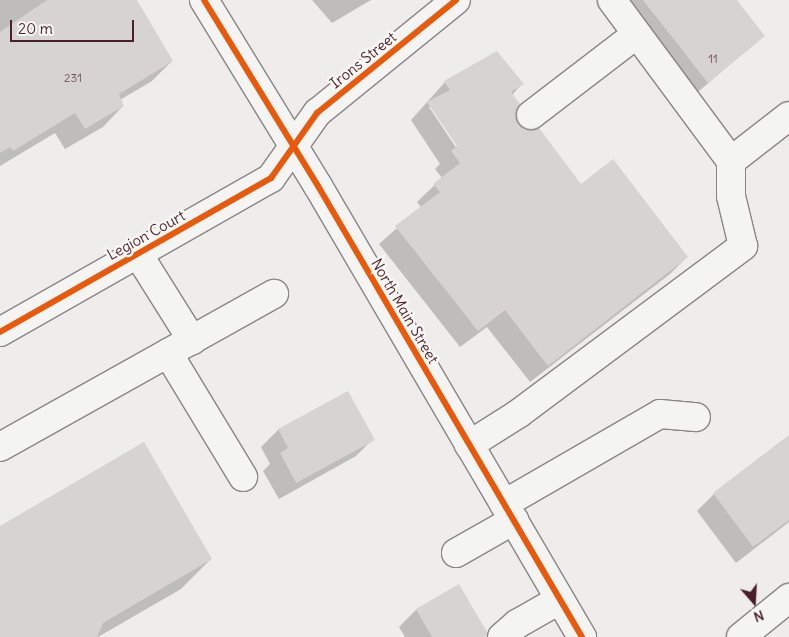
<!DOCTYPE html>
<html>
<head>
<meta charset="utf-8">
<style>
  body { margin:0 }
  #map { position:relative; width:789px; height:637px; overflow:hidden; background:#eeedeb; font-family:Delius,sans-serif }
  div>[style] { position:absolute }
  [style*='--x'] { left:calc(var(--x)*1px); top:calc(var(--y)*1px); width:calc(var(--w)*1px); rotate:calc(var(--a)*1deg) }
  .shadow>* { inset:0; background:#0003 }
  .building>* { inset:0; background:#d6d3d2 }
  .roads { filter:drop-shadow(1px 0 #8c8385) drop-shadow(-1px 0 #8c8385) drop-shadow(0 1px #8c8385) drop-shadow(0 -1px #8c8385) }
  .minor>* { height:28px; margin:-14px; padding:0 14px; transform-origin:14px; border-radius:14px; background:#f4f4f2 }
  .major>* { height:28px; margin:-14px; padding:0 14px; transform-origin:14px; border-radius:14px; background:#f4f4f2 }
  .cycleway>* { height:6px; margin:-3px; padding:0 3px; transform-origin:3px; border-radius:3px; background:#e8590c }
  span { translate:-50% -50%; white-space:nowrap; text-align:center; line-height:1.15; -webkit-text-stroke:5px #f6f6f2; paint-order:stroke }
  .number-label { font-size:12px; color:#6d4c55 }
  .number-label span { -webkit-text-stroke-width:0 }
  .street-label { font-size:15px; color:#4a1f2b }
  .north { position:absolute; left:729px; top:577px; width:50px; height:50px; -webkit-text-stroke:4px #f6f6f2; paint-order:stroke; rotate:161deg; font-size:14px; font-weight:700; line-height:20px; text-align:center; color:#4a1f2b }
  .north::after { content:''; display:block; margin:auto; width:18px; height:22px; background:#4a1f2b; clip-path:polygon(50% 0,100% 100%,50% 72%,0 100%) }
  .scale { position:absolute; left:10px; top:20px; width:124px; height:22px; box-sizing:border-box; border:2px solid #4a1f2b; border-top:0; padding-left:6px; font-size:15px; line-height:18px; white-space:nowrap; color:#4a1f2b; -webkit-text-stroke:4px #f6f6f2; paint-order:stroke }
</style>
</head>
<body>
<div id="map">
  <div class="shadow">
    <div style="clip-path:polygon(0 0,136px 0,172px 61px,152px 81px,120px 100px,123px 106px,103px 127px,65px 149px,55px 133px,0 166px)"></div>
    <div style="clip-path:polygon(312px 0,371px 0,332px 23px)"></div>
    <div style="clip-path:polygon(602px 0,735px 0,763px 36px,684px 104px)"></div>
    <div style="clip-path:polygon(evenodd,445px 82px,522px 84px,512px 95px,518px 126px,581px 185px,687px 257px,670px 274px,530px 382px,487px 327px,460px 347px,379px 244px,421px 207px,417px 202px,442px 178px,435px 169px,440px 164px,411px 120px,445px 82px,429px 107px,432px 107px,462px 151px,459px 152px,429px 107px)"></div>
    <div style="clip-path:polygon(347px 392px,373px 439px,356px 456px,279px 499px,263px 471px,270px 464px,261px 447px,278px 430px)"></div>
    <div style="clip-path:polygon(789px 437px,789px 522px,736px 563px,697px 511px,714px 494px)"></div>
    <div style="clip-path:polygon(0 527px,211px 559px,181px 589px,98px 637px,0 637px)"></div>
    <div style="clip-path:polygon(458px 586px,481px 637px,405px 637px,399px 627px,416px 610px)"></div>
  </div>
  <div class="building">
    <div style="clip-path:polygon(47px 0,137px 0,173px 61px,119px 94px,124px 106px,85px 129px,75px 113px,13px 151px,10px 147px,0 153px,0 32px)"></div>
    <div style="clip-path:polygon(643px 0,737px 0,765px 36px,708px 83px)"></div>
    <div style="clip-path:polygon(497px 51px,524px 84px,511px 92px,520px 104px,516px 117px,519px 125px,525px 130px,539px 128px,581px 184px,613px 159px,688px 257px,548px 366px,505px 310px,478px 331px,395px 226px,440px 192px,433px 184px,460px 163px,451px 151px,457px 146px,427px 102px,450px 90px,444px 81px)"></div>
    <div style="clip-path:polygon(348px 391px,375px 440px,296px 483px,280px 453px,288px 448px,278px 429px)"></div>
    <div style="clip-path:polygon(789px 435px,789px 520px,753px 547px,713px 493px)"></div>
    <div style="clip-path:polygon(144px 442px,212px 559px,103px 623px,97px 637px,0 637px,0 526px)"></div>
    <div style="clip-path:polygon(459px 584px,487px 632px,487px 637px,432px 637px,416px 609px)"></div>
  </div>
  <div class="roads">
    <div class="minor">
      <div style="--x:531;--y:115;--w:133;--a:-37.4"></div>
      <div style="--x:731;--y:161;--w:73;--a:-37.8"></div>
      <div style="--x:138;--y:254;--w:102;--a:57.9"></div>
      <div style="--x:0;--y:332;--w:312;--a:-29.6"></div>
      <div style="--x:271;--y:178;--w:80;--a:-54.7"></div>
      <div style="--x:317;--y:113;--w:179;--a:-39.1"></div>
      <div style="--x:168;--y:353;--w:145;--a:58.8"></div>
      <div style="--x:469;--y:445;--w:58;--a:-32.3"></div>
      <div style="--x:518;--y:414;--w:281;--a:-36.7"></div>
      <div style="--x:743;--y:246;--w:51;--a:-103.5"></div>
      <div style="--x:731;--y:196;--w:35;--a:-90"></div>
      <div style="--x:731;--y:161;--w:200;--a:-126.5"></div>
      <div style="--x:0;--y:447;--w:314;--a:-29.2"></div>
      <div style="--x:504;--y:504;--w:180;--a:-30"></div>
      <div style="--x:660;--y:414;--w:36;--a:5"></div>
      <div style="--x:456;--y:553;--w:67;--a:-29.6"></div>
      <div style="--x:502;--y:637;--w:20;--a:-41"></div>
      <div style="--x:517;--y:624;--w:48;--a:-29.7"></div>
      <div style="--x:741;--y:637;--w:62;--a:-39.1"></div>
    </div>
    <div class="major">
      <div style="--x:204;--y:0;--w:218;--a:58.5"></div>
      <div style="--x:318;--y:186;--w:523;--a:59.66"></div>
    </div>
  </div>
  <div class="cycleway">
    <div style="--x:204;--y:0;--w:218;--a:58.5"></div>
    <div style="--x:318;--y:186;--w:523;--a:59.66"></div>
    <div style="--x:0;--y:332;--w:312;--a:-29.6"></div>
    <div style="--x:271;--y:178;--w:80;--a:-54.7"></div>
    <div style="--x:317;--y:113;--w:179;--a:-39.1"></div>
  </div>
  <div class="number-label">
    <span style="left:713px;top:59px">11</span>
    <span style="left:73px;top:78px">231</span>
  </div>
  <div class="street-label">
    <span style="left:363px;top:60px;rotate:-39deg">Irons Street</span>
    <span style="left:146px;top:235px;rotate:-29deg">Legion Court</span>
    <span style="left:405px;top:311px;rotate:60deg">North Main Street</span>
  </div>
  <div class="north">N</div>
  <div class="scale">20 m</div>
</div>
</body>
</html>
